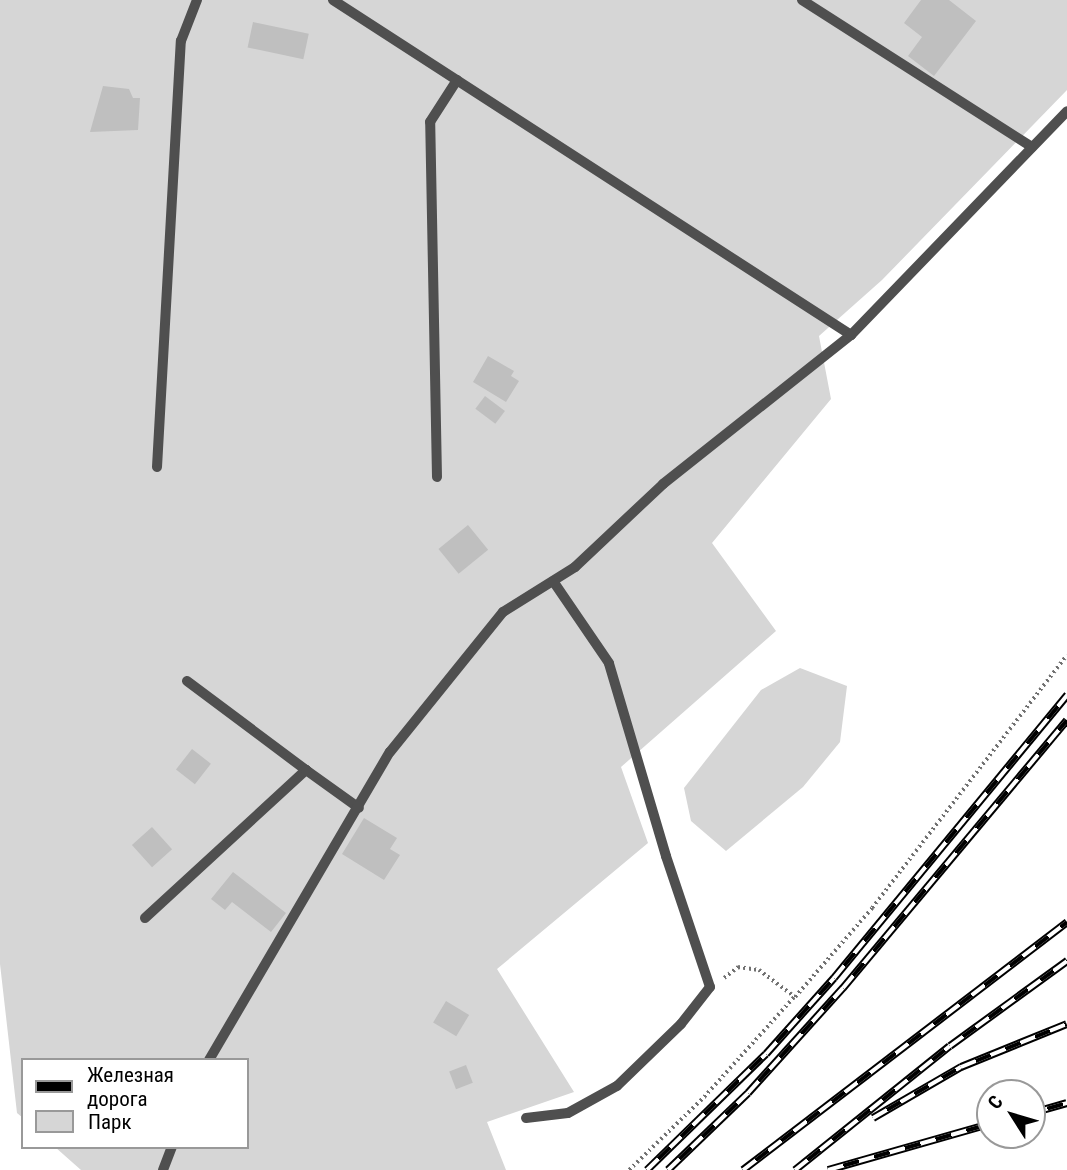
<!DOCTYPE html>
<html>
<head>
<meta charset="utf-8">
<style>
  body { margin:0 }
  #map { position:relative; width:1067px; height:1170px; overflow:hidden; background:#fff; font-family:"Roboto Condensed",sans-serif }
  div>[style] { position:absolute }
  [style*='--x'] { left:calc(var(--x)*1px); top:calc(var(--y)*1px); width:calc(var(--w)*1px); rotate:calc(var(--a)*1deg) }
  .green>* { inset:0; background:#d6d6d6 }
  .building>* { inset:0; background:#bfbfbf; transform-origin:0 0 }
  .path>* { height:3.5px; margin-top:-1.75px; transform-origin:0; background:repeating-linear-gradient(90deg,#717171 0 2px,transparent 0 5.5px) }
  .service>* { height:10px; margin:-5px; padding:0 5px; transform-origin:5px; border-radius:5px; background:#4f4f4f }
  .rail>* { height:8px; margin-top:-4px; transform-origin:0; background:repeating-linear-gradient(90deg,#fff 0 16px,#000 0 32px); box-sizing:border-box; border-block:2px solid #000 }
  span { translate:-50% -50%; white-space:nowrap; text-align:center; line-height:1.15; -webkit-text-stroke:6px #fff; paint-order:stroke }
  .legend { position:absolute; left:21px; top:1058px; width:228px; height:91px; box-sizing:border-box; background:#fff; border:2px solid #999; margin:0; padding:9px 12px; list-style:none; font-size:21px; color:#000 }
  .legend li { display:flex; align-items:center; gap:14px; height:35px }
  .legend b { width:35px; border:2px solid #999 }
  .north { position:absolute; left:976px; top:1079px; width:70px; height:70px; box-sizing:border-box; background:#fff; border:2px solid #999; border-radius:50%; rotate:307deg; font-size:19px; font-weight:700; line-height:28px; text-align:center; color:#000 }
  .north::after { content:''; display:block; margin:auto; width:24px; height:32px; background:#000; clip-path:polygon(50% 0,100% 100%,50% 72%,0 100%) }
</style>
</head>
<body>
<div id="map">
  <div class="green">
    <div style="clip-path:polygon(0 0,1067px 0,1067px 90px,882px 280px,819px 336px,831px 399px,712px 543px,776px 631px,621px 767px,648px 843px,497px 969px,574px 1092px,487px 1122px,506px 1170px,81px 1170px,55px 1147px,247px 1147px,247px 1060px,23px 1060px,23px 1118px,17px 1113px,0 964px)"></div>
    <div style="clip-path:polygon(800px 668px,847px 686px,840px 742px,803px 787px,726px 851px,691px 821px,684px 788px,761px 690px)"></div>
  </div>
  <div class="building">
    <div style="clip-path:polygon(921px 0,949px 0,976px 21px,934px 76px,908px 56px,922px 37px,904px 23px)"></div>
    <div style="left:253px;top:22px;width:57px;height:26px;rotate:12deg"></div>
    <div style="clip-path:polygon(103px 86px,129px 89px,133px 98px,140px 98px,138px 130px,90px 132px)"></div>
    <div style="clip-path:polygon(488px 356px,514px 371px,511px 376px,519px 381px,506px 402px,473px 382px)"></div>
    <div style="left:485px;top:396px;width:25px;height:16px;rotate:37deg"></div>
    <div style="left:468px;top:525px;width:32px;height:38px;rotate:51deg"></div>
    <div style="left:192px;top:749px;width:24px;height:26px;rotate:38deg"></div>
    <div style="clip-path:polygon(364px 818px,397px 838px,390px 849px,400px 855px,384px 880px,342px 854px)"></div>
    <div style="left:152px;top:827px;width:30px;height:27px;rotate:48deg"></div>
    <div style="clip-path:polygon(233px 872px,286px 913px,271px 932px,232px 902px,225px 910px,211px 899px)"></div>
    <div style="left:446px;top:1001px;width:27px;height:25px;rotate:31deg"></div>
    <div style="left:466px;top:1065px;width:19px;height:18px;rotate:69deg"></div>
  </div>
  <div class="path">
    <div style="--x:724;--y:978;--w:18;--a:-38"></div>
    <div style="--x:738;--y:967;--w:21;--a:8"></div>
    <div style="--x:759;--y:970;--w:45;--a:36.9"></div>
    <div style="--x:795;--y:997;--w:118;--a:-49.1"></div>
    <div style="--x:872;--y:908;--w:319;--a:-52.4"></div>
    <div style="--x:629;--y:1170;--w:105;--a:-44.2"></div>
    <div style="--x:704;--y:1097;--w:135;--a:-48"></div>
  </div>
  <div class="service">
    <div style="--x:333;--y:0;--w:617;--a:32.89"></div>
    <div style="--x:802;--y:0;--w:273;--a:32.6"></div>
    <div style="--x:157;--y:467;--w:427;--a:-86.8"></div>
    <div style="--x:181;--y:41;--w:44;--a:-68.7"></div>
    <div style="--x:437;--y:477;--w:355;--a:-91.1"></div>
    <div style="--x:430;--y:122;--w:50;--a:-57.3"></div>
    <div style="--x:187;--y:681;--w:149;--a:36.8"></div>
    <div style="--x:145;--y:918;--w:219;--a:-42.6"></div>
    <div style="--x:306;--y:770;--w:65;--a:35.6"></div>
    <div style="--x:209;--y:1060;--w:357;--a:-59.6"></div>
    <div style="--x:390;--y:752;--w:180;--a:-51.1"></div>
    <div style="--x:503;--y:612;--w:85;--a:-32"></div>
    <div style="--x:575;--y:567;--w:121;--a:-43.3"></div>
    <div style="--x:663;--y:484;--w:240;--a:-38.4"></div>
    <div style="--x:851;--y:335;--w:311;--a:-46"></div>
    <div style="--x:526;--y:1118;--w:42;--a:-6.8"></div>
    <div style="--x:568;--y:1113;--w:56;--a:-28.9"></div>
    <div style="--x:617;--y:1086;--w:89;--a:-44.1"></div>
    <div style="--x:681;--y:1024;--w:47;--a:-51.9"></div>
    <div style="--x:710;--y:987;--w:138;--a:-108.6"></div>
    <div style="--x:666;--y:856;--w:201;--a:-106.5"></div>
    <div style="--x:609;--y:663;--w:99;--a:-124.3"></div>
    <div style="--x:163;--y:1170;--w:25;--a:-69"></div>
  </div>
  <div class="rail">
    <div style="--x:1032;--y:1113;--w:36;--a:-16"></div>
    <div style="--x:873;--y:1118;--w:102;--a:-30.1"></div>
    <div style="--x:961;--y:1067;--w:114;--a:-22.1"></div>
    <div style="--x:647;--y:1170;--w:166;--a:-44.3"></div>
    <div style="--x:766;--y:1054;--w:102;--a:-48.2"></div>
    <div style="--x:834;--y:978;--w:367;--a:-50.5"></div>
    <div style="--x:668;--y:1170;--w:111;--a:-43.9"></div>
    <div style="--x:748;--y:1093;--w:142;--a:-47.9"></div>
    <div style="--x:843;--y:988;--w:349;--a:-50.1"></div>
    <div style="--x:743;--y:1170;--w:408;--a:-37.4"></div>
    <div style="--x:795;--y:1170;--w:198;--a:-38.7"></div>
    <div style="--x:950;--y:1046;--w:145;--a:-36"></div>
    <div style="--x:828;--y:1170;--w:168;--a:-15.9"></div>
  </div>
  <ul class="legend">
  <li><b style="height:9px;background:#000"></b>Железная дорога</li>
  <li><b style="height:19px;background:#d6d6d6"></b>Парк</li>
  </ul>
  <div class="north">С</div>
</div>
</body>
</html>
